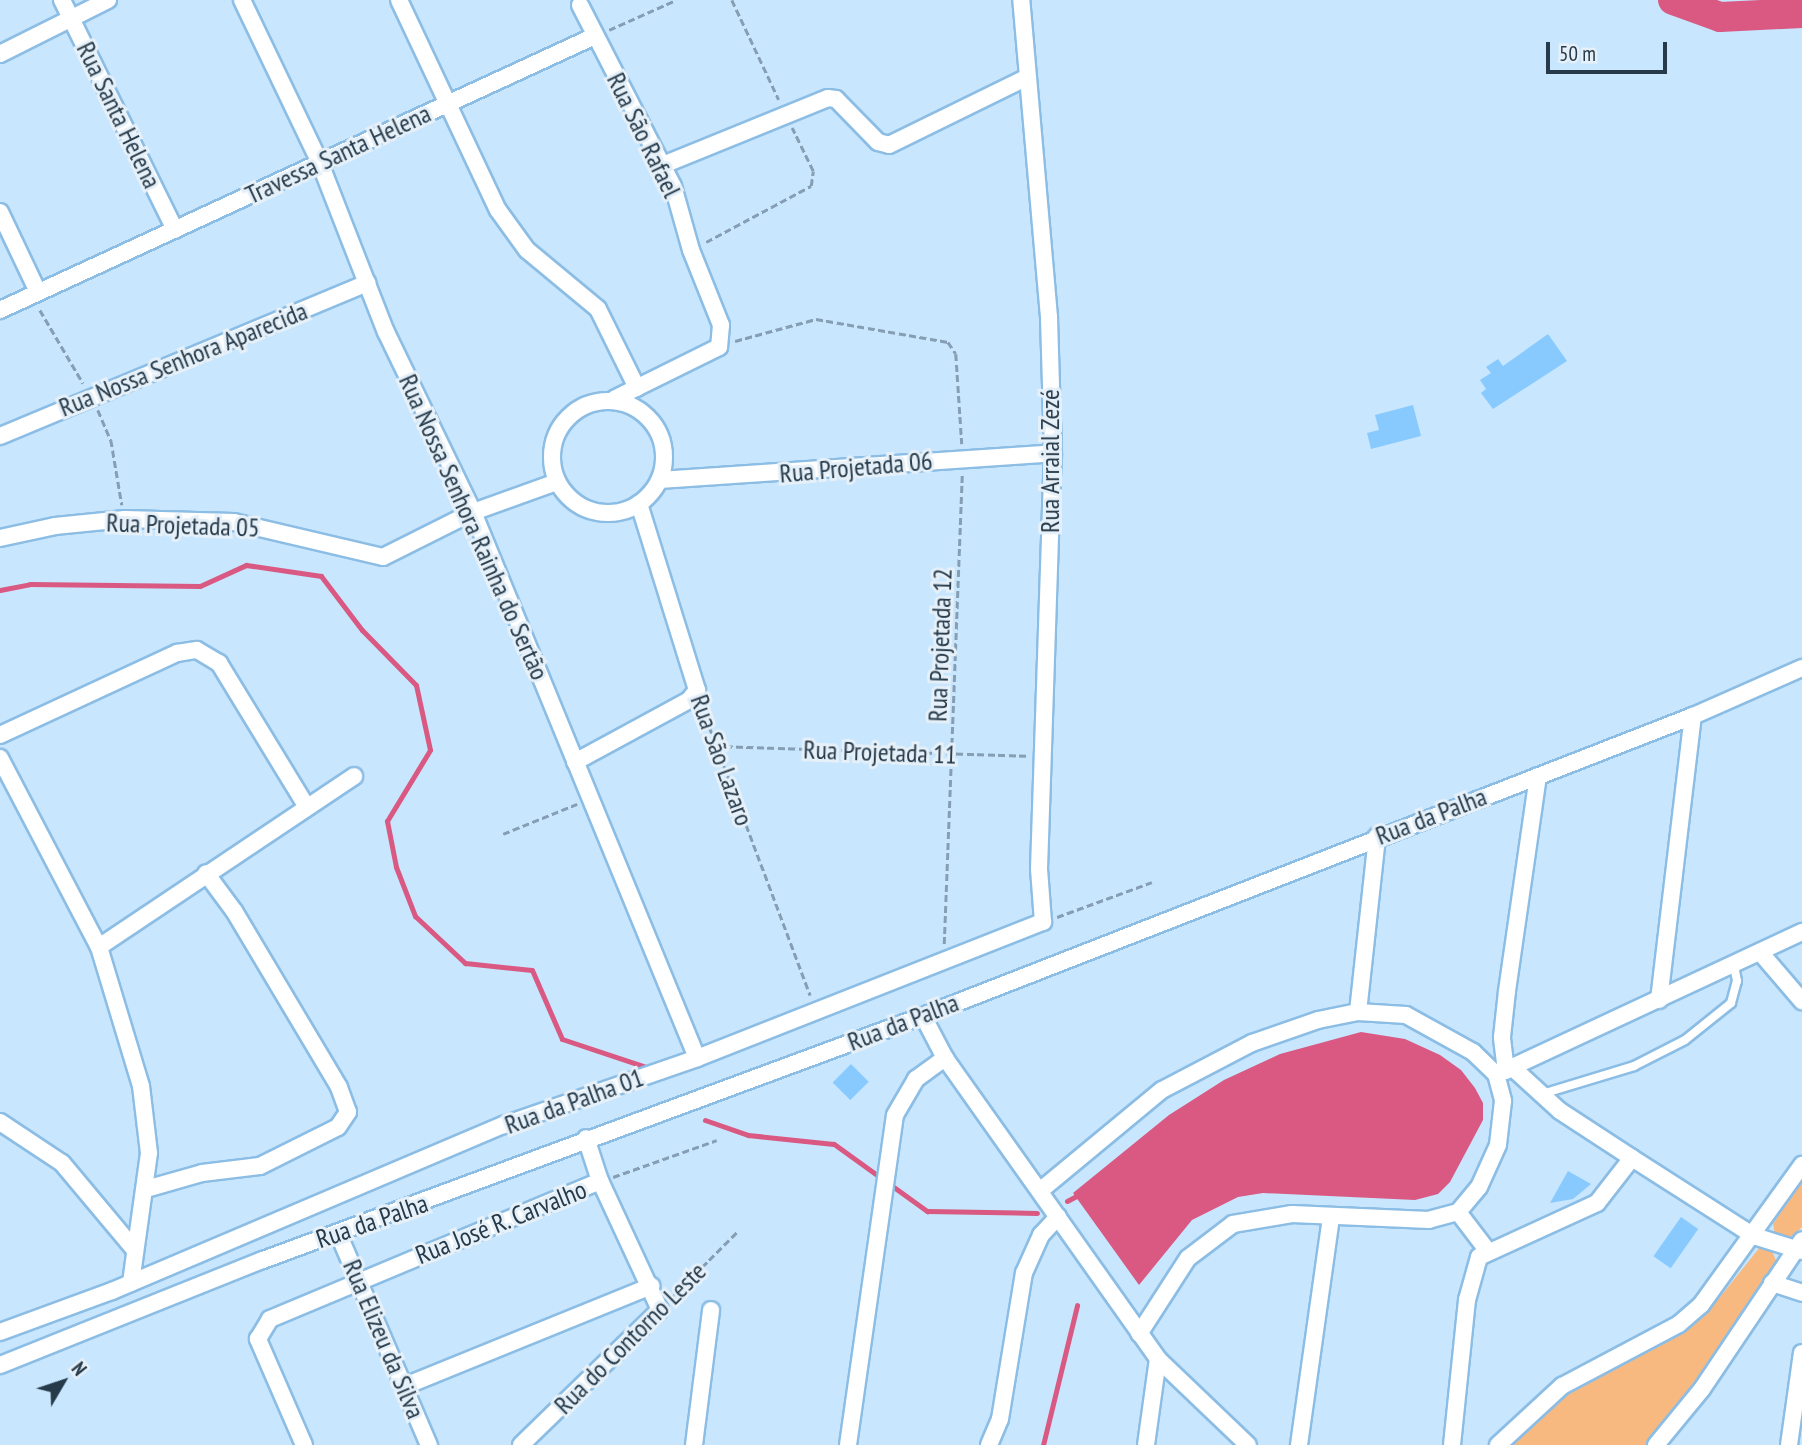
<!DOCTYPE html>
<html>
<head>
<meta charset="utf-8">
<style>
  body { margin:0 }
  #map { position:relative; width:1802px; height:1445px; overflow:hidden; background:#c8e6fe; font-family:"PT Sans Narrow",sans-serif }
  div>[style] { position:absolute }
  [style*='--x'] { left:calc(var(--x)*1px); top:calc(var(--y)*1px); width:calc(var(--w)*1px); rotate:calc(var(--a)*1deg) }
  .green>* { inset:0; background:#f8b981 }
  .water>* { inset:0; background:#d95982 }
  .stream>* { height:5px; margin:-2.5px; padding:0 2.5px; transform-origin:2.5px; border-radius:2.5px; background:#d95982 }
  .river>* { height:30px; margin:-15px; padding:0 15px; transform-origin:15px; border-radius:15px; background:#d95982 }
  .building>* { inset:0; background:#88cafe; transform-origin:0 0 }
  .path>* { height:2.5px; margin-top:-1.25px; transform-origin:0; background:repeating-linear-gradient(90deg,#859eb3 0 7px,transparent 0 10.5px) }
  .roads { filter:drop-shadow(2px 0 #8cbde4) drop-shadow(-2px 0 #8cbde4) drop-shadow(0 2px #8cbde4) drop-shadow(0 -2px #8cbde4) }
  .lane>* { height:8px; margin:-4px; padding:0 4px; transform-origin:4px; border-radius:4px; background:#fff }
  .street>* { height:16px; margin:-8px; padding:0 8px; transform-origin:8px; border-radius:8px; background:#fff }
  .street>.ring { margin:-8px; padding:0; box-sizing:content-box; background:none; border:16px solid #fff; border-radius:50% }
  span { translate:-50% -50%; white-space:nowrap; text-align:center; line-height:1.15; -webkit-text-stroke:6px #e6f0f8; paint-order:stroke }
  .street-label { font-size:26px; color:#263a4a }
  .north { position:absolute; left:28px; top:1347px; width:70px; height:70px; -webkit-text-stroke:5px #e6f0f8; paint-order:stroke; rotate:51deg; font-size:19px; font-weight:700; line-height:28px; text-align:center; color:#263a4a }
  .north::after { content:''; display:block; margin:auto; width:24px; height:32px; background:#263a4a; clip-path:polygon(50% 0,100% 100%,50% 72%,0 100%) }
  .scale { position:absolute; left:1546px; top:42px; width:121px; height:32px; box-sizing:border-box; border:4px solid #263a4a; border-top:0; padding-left:9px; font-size:21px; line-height:24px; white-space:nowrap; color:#263a4a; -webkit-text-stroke:5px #e6f0f8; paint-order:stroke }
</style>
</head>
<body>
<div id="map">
  <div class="green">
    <div style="clip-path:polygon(1802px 1180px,1802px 1227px,1788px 1242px,1775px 1235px,1773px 1224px)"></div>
    <div style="clip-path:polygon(1760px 1247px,1772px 1251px,1778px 1265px,1673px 1414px,1646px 1445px,1508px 1445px,1569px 1389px,1680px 1330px,1720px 1297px)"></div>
  </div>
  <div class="water">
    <div style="clip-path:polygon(1361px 1032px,1405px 1039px,1440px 1055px,1461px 1070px,1475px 1088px,1483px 1103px,1483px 1120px,1450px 1182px,1438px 1194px,1415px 1200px,1263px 1193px,1238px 1197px,1192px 1220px,1139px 1285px,1073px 1193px,1169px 1115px,1224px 1080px,1280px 1054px)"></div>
  </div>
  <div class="stream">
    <div style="--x:0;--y:590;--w:31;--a:-11"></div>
    <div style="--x:30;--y:584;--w:170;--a:0.7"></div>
    <div style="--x:200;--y:586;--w:51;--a:-24.5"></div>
    <div style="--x:246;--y:565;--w:76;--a:8.3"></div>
    <div style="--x:321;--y:576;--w:68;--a:52.8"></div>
    <div style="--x:362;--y:630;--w:77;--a:45.5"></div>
    <div style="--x:416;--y:685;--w:66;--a:77.8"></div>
    <div style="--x:430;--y:750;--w:83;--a:121.2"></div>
    <div style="--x:387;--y:821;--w:47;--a:78.9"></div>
    <div style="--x:396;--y:867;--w:53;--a:68.8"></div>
    <div style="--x:415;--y:916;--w:69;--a:43.2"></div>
    <div style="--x:465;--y:963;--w:67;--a:6"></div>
    <div style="--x:532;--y:970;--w:75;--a:66.5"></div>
    <div style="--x:562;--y:1039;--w:89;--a:18.4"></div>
    <div style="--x:705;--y:1120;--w:46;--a:19.2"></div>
    <div style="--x:748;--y:1135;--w:86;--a:6"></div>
    <div style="--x:834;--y:1144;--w:115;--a:35.8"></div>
    <div style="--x:927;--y:1211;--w:110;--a:1"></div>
    <div style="--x:1067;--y:1201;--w:15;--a:-28"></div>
    <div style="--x:1043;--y:1445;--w:144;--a:-76.3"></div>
  </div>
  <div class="river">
    <div style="--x:1673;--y:0;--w:50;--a:19.9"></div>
    <div style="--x:1720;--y:17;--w:82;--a:-2.8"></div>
  </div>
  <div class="building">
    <div style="clip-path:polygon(1548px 334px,1567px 361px,1493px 409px,1481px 393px,1486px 389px,1480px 380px,1491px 373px,1486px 367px,1498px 359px,1503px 366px)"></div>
    <div style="clip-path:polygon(1413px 405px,1421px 436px,1371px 449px,1367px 433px,1379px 430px,1375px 415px)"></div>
    <div style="left:851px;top:1064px;width:25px;height:26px;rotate:45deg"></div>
    <div style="clip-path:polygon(1568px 1171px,1591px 1184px,1573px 1199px,1550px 1203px)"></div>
    <div style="left:1681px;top:1217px;width:21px;height:48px;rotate:35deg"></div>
  </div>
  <div class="path">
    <div style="--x:732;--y:0;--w:110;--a:64.8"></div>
    <div style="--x:609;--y:30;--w:73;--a:-24.1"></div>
    <div style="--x:706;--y:242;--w:119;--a:-28.1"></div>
    <div style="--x:811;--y:186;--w:15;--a:-82"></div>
    <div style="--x:813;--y:171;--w:48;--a:-116"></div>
    <div style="--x:40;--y:310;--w:85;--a:59.5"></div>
    <div style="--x:735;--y:341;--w:84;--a:-15.2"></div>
    <div style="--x:816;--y:319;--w:134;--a:9.9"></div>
    <div style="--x:948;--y:342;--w:14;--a:56"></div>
    <div style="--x:956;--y:354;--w:90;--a:86.2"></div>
    <div style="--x:98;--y:410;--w:33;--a:67"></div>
    <div style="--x:111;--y:440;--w:66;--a:80.4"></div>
    <div style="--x:702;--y:707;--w:308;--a:69.4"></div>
    <div style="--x:715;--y:746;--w:312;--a:1.8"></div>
    <div style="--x:503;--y:834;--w:80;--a:-22.1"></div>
    <div style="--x:1057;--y:917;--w:101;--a:-20.2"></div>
    <div style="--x:944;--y:944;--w:469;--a:-87.8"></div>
    <div style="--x:613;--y:1177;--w:110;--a:-19.6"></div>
    <div style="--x:672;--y:1297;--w:93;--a:-45"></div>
  </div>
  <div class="roads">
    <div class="lane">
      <div style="--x:1542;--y:1094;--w:96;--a:-16.9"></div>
      <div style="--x:1634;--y:1066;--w:57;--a:-27"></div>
      <div style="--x:1685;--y:1040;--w:59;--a:-38.8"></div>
      <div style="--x:1731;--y:1003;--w:23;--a:-75"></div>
      <div style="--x:1737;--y:981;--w:16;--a:-101"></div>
    </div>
    <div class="street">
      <div style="--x:62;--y:0;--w:256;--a:63.8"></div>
      <div style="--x:242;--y:0;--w:181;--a:64.4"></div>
      <div style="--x:320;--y:163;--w:181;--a:68.7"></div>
      <div style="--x:386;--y:332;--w:200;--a:64.2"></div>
      <div style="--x:473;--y:512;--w:590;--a:67.69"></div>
      <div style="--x:399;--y:0;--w:232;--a:64.8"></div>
      <div style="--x:498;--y:210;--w:49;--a:54.1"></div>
      <div style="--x:527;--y:250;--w:92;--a:39.7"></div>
      <div style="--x:598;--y:309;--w:88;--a:63.7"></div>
      <div style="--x:580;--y:5;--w:203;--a:62.8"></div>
      <div style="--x:673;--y:186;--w:66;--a:74.3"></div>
      <div style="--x:691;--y:250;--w:81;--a:68.2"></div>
      <div style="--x:721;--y:325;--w:22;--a:95"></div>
      <div style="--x:719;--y:347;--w:117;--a:153.7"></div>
      <div style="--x:0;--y:54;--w:121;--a:-26.6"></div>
      <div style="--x:663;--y:165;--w:178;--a:-22.1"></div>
      <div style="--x:828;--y:98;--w:8;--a:7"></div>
      <div style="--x:836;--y:99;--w:60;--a:45.7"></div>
      <div style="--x:878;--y:142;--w:11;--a:15"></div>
      <div style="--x:889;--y:145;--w:153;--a:-26.1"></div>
      <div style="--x:0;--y:212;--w:89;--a:64.6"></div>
      <div style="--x:0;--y:310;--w:655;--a:-24.73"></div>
      <div class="ring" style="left:552px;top:401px;width:96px;height:96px"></div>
      <div style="--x:0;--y:436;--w:398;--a:-22.6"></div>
      <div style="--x:660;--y:480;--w:394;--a:-3.9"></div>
      <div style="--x:0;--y:538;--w:56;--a:-12.3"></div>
      <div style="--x:55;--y:526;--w:70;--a:-5.7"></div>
      <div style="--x:125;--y:519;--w:109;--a:1.6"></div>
      <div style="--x:234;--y:522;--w:153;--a:13.2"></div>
      <div style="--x:383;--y:557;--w:101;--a:-26.6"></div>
      <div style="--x:473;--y:512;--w:89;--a:-19.7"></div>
      <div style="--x:0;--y:735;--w:195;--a:-24.9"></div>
      <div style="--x:177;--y:653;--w:20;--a:-9"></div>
      <div style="--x:197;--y:650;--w:26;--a:31"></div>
      <div style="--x:219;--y:663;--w:169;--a:58.6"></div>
      <div style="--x:0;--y:758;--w:213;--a:62.4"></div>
      <div style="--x:99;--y:947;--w:145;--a:73.2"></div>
      <div style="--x:141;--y:1086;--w:67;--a:83.2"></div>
      <div style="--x:149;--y:1153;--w:131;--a:97.9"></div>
      <div style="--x:575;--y:762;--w:130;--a:-28.5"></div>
      <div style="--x:689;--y:700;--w:13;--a:-51"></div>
      <div style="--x:697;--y:690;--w:195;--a:-107.3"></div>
      <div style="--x:99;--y:947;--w:307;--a:-33.8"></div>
      <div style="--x:1760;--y:952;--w:65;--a:49.4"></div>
      <div style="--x:1659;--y:1000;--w:286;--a:-83.2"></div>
      <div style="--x:1358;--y:1012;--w:177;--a:-83.8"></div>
      <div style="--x:923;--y:1016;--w:47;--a:62.4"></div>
      <div style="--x:945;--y:1058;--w:369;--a:54.7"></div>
      <div style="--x:1158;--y:1359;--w:124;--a:43.7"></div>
      <div style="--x:1514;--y:1069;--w:62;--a:42.4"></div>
      <div style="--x:1560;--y:1111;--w:86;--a:33.1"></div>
      <div style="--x:1632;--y:1158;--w:145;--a:32.6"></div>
      <div style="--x:1754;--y:1236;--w:50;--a:17.4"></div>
      <div style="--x:1506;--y:1070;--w:327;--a:-25"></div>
      <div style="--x:1506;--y:1071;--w:34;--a:-97"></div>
      <div style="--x:1502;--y:1037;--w:46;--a:-83.8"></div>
      <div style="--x:1507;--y:991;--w:217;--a:-81.8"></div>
      <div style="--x:0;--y:1122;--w:74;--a:33.5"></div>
      <div style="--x:62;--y:1163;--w:112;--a:50.1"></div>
      <div style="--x:146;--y:1189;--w:58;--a:-15.9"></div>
      <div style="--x:202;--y:1173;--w:58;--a:-6.9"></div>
      <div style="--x:260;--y:1166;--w:87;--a:-26.6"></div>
      <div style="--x:338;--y:1127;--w:18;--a:-56"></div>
      <div style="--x:348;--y:1112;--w:27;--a:-110"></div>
      <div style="--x:339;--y:1087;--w:205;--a:-120.8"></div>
      <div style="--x:234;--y:911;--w:47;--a:-126.4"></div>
      <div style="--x:1041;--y:1190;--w:157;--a:-39.6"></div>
      <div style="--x:1162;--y:1090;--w:102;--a:-27.6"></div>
      <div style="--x:1252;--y:1043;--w:70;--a:-19.2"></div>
      <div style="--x:1318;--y:1020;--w:41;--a:-11.3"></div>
      <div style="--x:1358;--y:1012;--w:48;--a:3.6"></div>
      <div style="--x:1406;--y:1015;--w:77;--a:28.9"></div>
      <div style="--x:1473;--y:1052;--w:32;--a:44"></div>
      <div style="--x:1496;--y:1074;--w:28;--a:75"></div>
      <div style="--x:1503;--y:1101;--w:44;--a:96.5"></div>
      <div style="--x:1498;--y:1145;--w:46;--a:114.3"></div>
      <div style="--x:1479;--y:1187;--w:33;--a:130"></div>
      <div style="--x:1458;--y:1212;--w:30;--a:165"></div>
      <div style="--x:1429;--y:1220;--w:137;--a:-177.5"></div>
      <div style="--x:1292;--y:1214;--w:60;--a:170.4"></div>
      <div style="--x:1233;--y:1224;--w:56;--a:142.9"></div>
      <div style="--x:1188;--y:1258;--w:90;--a:122.8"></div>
      <div style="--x:1458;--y:1212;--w:48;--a:52.7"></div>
      <div style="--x:338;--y:1233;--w:231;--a:66.8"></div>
      <div style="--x:1772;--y:1283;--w:32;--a:18"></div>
      <div style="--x:0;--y:1332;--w:119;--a:-20.1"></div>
      <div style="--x:112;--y:1291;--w:426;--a:-23"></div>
      <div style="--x:504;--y:1125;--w:204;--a:-19.1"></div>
      <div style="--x:697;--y:1058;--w:372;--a:-21.5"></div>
      <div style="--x:1043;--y:922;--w:53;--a:-94.3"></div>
      <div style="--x:1039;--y:869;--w:416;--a:-88.1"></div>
      <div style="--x:1053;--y:453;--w:136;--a:-91.7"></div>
      <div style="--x:1049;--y:317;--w:318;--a:-95"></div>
      <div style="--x:0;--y:1365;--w:283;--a:-21.8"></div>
      <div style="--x:263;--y:1260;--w:704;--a:-20.29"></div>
      <div style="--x:923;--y:1016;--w:826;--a:-21.29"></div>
      <div style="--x:1693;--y:716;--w:119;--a:-23.8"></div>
      <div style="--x:405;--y:1386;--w:266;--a:-22.1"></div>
      <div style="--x:304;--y:1445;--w:116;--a:-113.5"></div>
      <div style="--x:258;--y:1339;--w:23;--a:-59"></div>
      <div style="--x:270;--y:1319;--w:358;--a:-22.7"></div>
      <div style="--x:521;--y:1445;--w:194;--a:-44.2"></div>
      <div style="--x:660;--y:1310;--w:142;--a:-114.9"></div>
      <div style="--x:600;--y:1181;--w:45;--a:-108"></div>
      <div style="--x:694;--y:1445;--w:136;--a:-82.8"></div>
      <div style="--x:848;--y:1445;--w:333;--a:-81.9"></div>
      <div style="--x:895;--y:1115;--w:42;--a:-59.7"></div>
      <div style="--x:916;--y:1079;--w:36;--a:-36"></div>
      <div style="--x:989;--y:1445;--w:28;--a:-67"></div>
      <div style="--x:1000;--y:1419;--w:148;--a:-80.7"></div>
      <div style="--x:1024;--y:1273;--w:42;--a:-65.9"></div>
      <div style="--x:1041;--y:1235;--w:25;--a:-47"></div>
      <div style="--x:1146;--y:1445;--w:87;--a:-82.1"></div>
      <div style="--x:1299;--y:1445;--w:231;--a:-82"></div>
      <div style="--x:1452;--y:1445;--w:146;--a:-84.1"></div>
      <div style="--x:1467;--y:1300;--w:45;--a:-74.4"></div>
      <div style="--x:1479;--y:1257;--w:130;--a:-24.6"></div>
      <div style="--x:1597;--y:1203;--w:57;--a:-52.1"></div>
      <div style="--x:1498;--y:1445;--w:87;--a:-42.7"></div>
      <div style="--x:1562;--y:1386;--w:132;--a:-27.9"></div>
      <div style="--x:1679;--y:1324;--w:29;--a:-41"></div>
      <div style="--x:1701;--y:1305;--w:173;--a:-54.2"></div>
      <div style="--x:1656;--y:1445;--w:72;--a:-50.6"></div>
      <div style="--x:1702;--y:1389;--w:179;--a:-56.1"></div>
      <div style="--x:1789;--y:1445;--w:93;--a:-82"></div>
    </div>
  </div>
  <div class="street-label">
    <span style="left:119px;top:115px;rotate:64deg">Rua Santa Helena</span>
    <span style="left:644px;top:135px;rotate:64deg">Rua São Rafael</span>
    <span style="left:338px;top:154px;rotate:-25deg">Travessa Santa Helena</span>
    <span style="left:183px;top:359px;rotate:-22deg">Rua Nossa Senhora Aparecida</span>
    <span style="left:1050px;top:461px;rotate:-90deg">Rua Arraial Zezé</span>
    <span style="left:856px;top:467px;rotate:-5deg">Rua Projetada 06</span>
    <span style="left:183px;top:525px;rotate:2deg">Rua Projetada 05</span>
    <span style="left:474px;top:527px;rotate:66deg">Rua Nossa Senhora Rainha do Sertão</span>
    <span style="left:940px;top:645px;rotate:-88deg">Rua Projetada 12</span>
    <span style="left:880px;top:752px;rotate:2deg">Rua Projetada 11</span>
    <span style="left:722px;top:760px;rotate:70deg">Rua São Lazaro</span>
    <span style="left:1431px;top:816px;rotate:-21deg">Rua da Palha</span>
    <span style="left:903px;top:1022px;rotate:-21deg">Rua da Palha</span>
    <span style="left:574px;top:1101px;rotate:-20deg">Rua da Palha 01</span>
    <span style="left:372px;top:1221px;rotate:-19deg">Rua da Palha</span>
    <span style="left:501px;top:1222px;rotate:-22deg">Rua José R. Carvalho</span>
    <span style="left:630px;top:1338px;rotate:-45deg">Rua do Contorno Leste</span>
    <span style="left:384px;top:1339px;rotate:67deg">Rua Elizeu da Silva</span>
  </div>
  <div class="north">N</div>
  <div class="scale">50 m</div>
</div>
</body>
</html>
